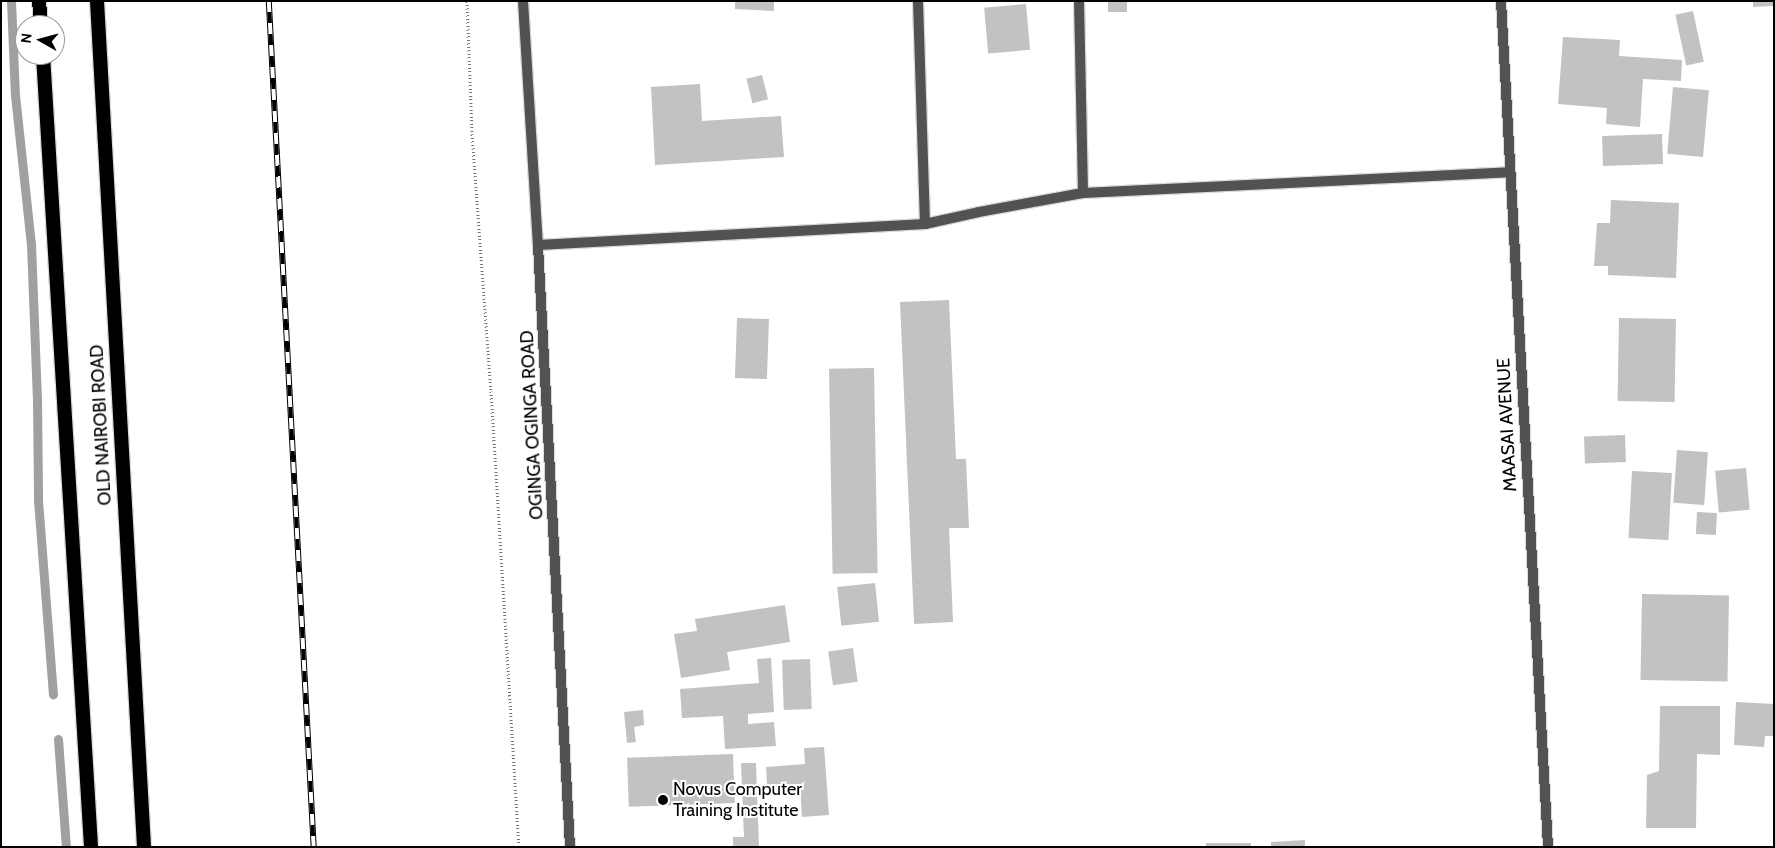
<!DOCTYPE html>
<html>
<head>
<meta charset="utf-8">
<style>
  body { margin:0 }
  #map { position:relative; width:1775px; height:848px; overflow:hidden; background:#fff; font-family:Cabin,sans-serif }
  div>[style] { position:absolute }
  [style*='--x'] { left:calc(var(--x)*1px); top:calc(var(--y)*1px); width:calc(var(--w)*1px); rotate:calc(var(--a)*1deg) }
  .stream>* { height:9px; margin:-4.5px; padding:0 4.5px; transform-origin:4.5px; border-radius:4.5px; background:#a0a0a0 }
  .building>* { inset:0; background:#c2c2c2; transform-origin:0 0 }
  .path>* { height:3px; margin-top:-1.5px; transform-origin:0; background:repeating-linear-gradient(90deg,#747474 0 1px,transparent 0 3.5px) }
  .roads { filter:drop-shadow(1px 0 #dbdbdb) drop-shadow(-1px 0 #dbdbdb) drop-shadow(0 1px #dbdbdb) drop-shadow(0 -1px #dbdbdb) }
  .minor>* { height:10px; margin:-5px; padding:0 5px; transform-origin:5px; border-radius:5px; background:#525252 }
  .tertiary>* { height:10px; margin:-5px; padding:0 5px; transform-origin:5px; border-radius:5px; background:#525252 }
  .trunk>* { height:14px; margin:-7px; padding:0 7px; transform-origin:7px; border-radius:7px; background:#000 }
  .rail>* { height:5.5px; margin-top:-2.75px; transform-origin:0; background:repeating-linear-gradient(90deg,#fff 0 11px,#000 0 22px); box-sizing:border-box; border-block:1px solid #000 }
  .dots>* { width:14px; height:14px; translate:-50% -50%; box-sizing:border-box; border:2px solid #fff; border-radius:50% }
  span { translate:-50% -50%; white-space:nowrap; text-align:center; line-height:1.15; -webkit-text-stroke:4px #fff; paint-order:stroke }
  .street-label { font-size:18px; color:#000 }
  .poi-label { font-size:18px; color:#000 }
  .left { translate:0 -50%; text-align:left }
  .frame { position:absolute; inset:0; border:2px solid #000; pointer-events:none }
  .north { position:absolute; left:15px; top:15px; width:50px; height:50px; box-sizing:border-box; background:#fff; border:1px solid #999; border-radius:50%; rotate:277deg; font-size:14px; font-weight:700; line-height:20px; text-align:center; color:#000 }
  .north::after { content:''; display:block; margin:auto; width:18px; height:22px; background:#000; clip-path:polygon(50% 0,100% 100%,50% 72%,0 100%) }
</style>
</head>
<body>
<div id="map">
  <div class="stream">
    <div style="--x:11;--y:1;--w:94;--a:87.6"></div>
    <div style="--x:15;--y:95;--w:150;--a:83.9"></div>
    <div style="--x:31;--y:244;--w:154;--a:87.8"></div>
    <div style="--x:37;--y:398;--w:102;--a:89.4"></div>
    <div style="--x:38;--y:500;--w:195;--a:85.6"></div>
    <div style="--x:58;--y:739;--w:108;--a:85.8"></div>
  </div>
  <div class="building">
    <div style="clip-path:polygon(735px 1px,774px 1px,774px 11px,735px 9px)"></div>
    <div style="left:1108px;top:1px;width:19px;height:11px"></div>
    <div style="clip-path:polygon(1753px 1px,1774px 1px,1774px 6px,1753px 7px)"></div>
    <div style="left:1026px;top:4px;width:46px;height:42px;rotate:85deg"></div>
    <div style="left:1693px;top:11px;width:52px;height:18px;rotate:78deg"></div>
    <div style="clip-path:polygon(1563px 37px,1620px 40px,1619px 56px,1682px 60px,1681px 81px,1643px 79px,1640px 127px,1606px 124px,1607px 108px,1558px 104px)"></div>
    <div style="left:762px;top:75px;width:25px;height:16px;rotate:76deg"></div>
    <div style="clip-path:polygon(700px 84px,702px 121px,781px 116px,784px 157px,655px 165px,651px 87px)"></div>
    <div style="left:1673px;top:87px;width:36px;height:67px;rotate:5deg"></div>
    <div style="left:1662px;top:134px;width:30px;height:60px;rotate:88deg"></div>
    <div style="clip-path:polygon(1611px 200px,1679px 203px,1676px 278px,1608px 275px,1608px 266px,1594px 266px,1597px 223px,1610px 223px)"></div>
    <div style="clip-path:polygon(949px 300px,956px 459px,966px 459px,969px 528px,949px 528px,953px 622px,914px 624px,900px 302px)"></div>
    <div style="left:737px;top:318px;width:32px;height:60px;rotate:2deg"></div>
    <div style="left:1619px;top:318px;width:57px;height:83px;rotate:1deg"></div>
    <div style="left:874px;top:368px;width:205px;height:45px;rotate:89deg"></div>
    <div style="left:1625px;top:435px;width:27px;height:41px;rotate:88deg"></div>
    <div style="left:1677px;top:450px;width:31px;height:53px;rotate:4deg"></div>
    <div style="left:1746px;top:468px;width:42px;height:31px;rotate:85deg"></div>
    <div style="left:1632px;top:471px;width:40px;height:67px;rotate:3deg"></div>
    <div style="left:1697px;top:512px;width:20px;height:22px;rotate:3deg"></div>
    <div style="left:875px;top:583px;width:39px;height:38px;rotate:84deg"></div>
    <div style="left:1642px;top:594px;width:87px;height:86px;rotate:1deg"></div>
    <div style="clip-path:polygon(785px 605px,790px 642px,727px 652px,730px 670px,681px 678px,674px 634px,697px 631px,695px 619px)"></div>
    <div style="left:853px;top:648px;width:34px;height:25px;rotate:82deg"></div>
    <div style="clip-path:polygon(771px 658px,774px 712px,748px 714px,748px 724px,774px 722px,776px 746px,725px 749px,723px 716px,682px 718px,680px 689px,759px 683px,757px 659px)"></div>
    <div style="left:810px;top:659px;width:50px;height:28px;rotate:88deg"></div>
    <div style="clip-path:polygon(1736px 702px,1774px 704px,1774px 736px,1765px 736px,1764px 747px,1734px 745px)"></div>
    <div style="clip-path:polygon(1660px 706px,1720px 706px,1720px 755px,1697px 754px,1696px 828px,1646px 828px,1647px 775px,1659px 771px)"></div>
    <div style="clip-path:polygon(643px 710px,644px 725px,634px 727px,636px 742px,627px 743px,624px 712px)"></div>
    <div style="clip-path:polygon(824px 747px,829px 815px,802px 817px,800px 784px,767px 786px,766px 767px,805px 764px,804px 748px)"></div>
    <div style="left:733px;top:754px;width:49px;height:106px;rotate:88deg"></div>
    <div style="clip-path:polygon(741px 763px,756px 763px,759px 847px,733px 847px,733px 837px,744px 837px)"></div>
    <div style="clip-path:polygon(1305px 840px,1305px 847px,1271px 847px,1271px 842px)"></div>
    <div style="left:1206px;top:843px;width:45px;height:4px"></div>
  </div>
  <div class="path">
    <div style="--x:467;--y:1;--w:133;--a:87.8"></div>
    <div style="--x:472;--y:134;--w:258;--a:85.8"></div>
    <div style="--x:491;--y:391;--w:457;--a:86.5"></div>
  </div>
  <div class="roads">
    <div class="minor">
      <div style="--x:918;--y:1;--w:223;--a:88.2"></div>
      <div style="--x:1079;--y:1;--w:192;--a:88.8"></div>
      <div style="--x:1501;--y:1;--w:847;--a:86.82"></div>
      <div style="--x:538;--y:245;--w:388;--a:-3.1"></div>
      <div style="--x:925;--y:224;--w:55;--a:-12.5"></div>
      <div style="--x:979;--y:212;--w:106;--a:-10.4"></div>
      <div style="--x:1083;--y:193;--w:427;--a:-2.8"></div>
    </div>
    <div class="tertiary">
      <div style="--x:523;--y:1;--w:244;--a:86.5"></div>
      <div style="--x:538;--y:245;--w:603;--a:86.96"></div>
    </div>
    <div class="trunk">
      <div style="--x:39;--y:1;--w:24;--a:85"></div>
      <div style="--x:97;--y:1;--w:847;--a:86.82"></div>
      <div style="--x:43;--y:55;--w:793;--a:86.53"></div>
    </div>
  </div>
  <div class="rail">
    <div style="--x:269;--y:1;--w:847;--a:86.96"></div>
  </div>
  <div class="dots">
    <div style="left:663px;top:800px;background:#000"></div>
  </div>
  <div class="street-label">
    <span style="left:101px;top:425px;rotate:-93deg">OLD NAIROBI ROAD</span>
    <span style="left:532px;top:425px;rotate:-93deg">OGINGA OGINGA ROAD</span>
    <span style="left:1507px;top:425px;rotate:-93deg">MAASAI AVENUE</span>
  </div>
  <div class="poi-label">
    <span class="left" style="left:673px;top:800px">Novus Computer<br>Training Institute</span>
  </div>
  <div class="frame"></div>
  <div class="north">N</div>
</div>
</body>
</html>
